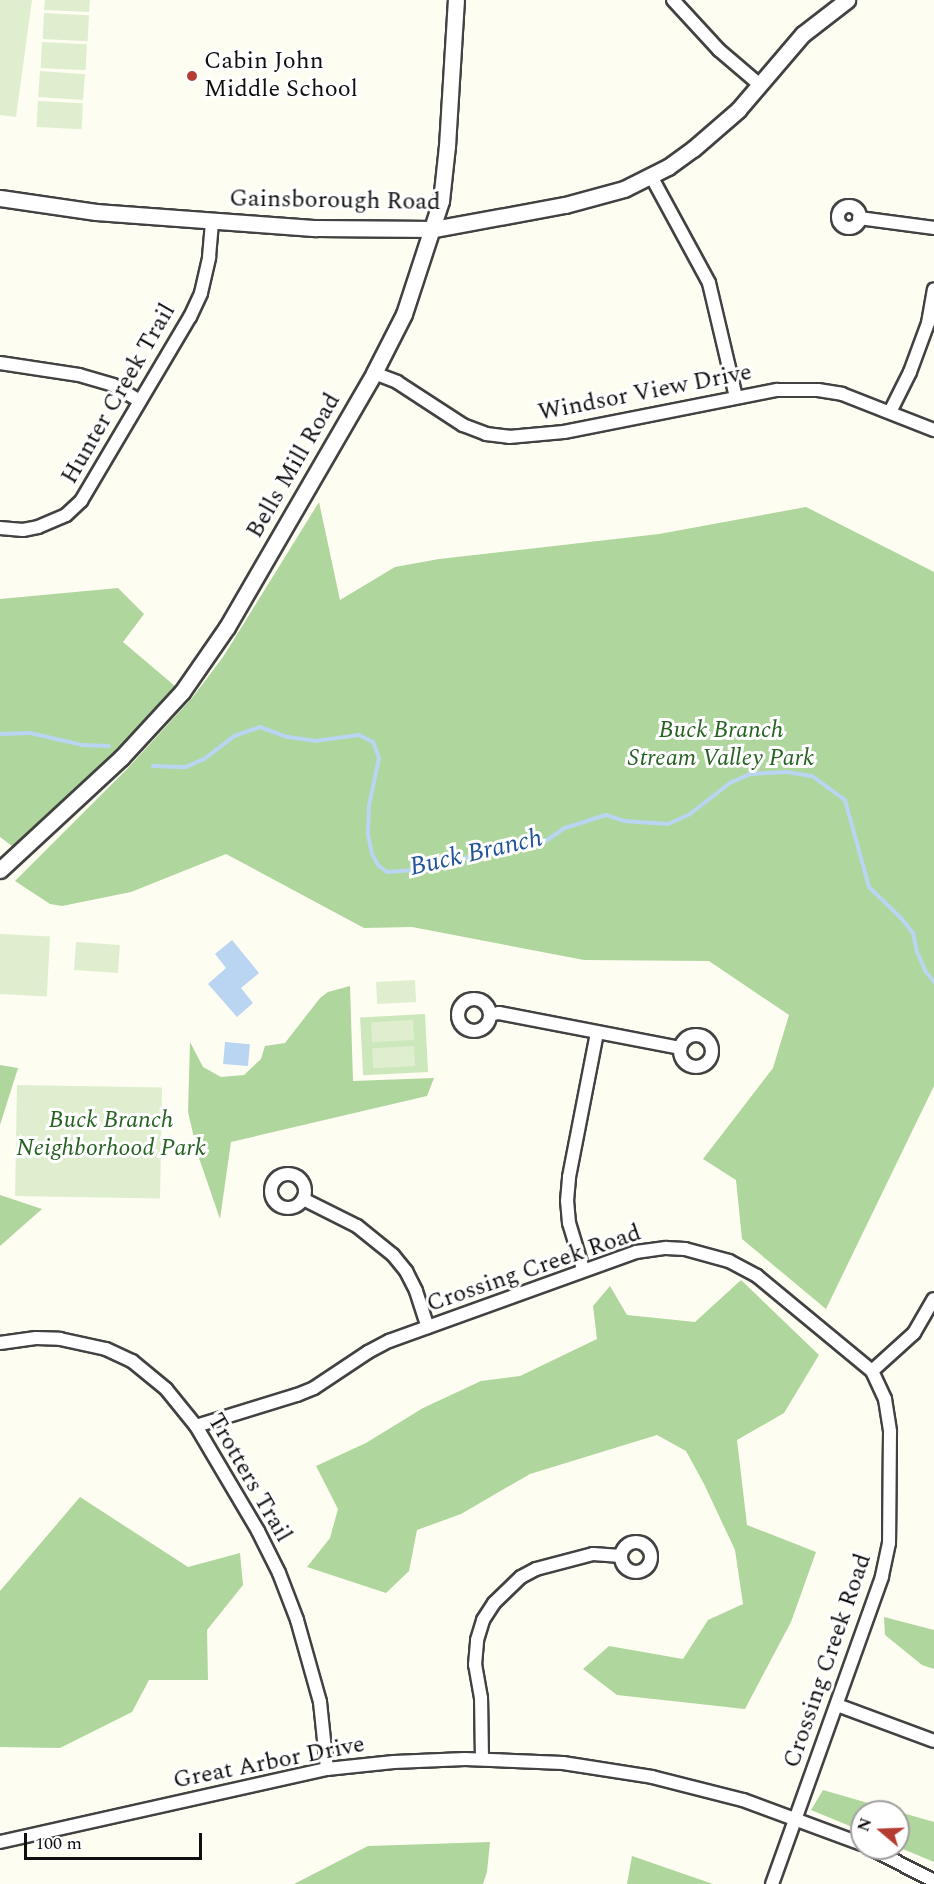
<!DOCTYPE html>
<html>
<head>
<meta charset="utf-8">
<style>
  body { margin:0 }
  #map { position:relative; width:934px; height:1884px; overflow:hidden; background:#fefdf1; font-family:Spectral,serif }
  div>[style] { position:absolute }
  [style*='--x'] { left:calc(var(--x)*1px); top:calc(var(--y)*1px); width:calc(var(--w)*1px); rotate:calc(var(--a)*1deg) }
  .green>* { inset:0; background:#cde7bc; transform-origin:0 0 }
  .forest>* { inset:0; background:#afd69d }
  .pitch>* { inset:0; background:#dfeece; transform-origin:0 0 }
  .water>* { inset:0; background:#b9d5f2; transform-origin:0 0 }
  .stream>* { height:4px; margin:-2px; padding:0 2px; transform-origin:2px; border-radius:2px; background:#b9d5f2 }
  .roads { filter:drop-shadow(2px 0 #424242) drop-shadow(-2px 0 #424242) drop-shadow(0 2px #424242) drop-shadow(0 -2px #424242) }
  .minor>* { height:12px; margin:-6px; padding:0 6px; transform-origin:6px; border-radius:6px; background:#fff }
  .minor>.ring { margin:-6px; padding:0; box-sizing:content-box; background:none; border:12px solid #fff; border-radius:50% }
  .tertiary>* { height:15px; margin:-7.5px; padding:0 7.5px; transform-origin:7.5px; border-radius:7.5px; background:#fff }
  .dots>* { width:16px; height:16px; translate:-50% -50%; box-sizing:border-box; border:3px solid #fff; border-radius:50% }
  span { translate:-50% -50%; white-space:nowrap; text-align:center; line-height:1.15; -webkit-text-stroke:6px #fff; paint-order:stroke }
  .poi-label { font-size:24px; color:#0f0f0f }
  .left { translate:0 -50%; text-align:left }
  .street-label { font-size:24px; color:#0f0f0f }
  .park-label { font-size:24px; color:#276223; font-style:italic }
  .water-label { font-size:26px; color:#205398; font-style:italic }
  .north { position:absolute; left:850px; top:1800px; width:60px; height:60px; box-sizing:border-box; background:#fff; border:2px solid #9f9f9f; border-radius:50%; rotate:289deg; font-size:16px; font-weight:700; line-height:24px; text-align:center; color:#0f0f0f }
  .north::after { content:''; display:block; margin:auto; width:21px; height:27px; background:#b53c30; clip-path:polygon(50% 0,100% 100%,50% 72%,0 100%) }
  .scale { position:absolute; left:24px; top:1833px; width:178px; height:27px; box-sizing:border-box; border:3px solid #0f0f0f; border-top:0; padding-left:8px; font-size:18px; line-height:21px; white-space:nowrap; color:#0f0f0f; -webkit-text-stroke:4px #fff; paint-order:stroke }
</style>
</head>
<body>
<div id="map">
  <div class="green">
    <div style="left:425px;top:1014px;width:58px;height:65px;rotate:87deg"></div>
  </div>
  <div class="forest">
    <div style="clip-path:polygon(319px 502px,340px 600px,395px 567px,439px 559px,659px 534px,806px 507px,934px 572px,934px 1086px,826px 1309px,742px 1239px,736px 1180px,703px 1159px,773px 1068px,789px 1015px,709px 961px,584px 960px,412px 927px,364px 928px,226px 854px,131px 892px,62px 906px,50px 904px,15px 881px,127px 769px,192px 698px,223px 657px)"></div>
    <div style="clip-path:polygon(118px 588px,144px 614px,123px 642px,182px 692px,20px 852px,0 837px,0 599px)"></div>
    <div style="clip-path:polygon(350px 986px,353px 1081px,434px 1078px,427px 1096px,231px 1142px,220px 1219px,198px 1155px,188px 1112px,190px 1042px,203px 1067px,221px 1077px,244px 1075px,261px 1059px,265px 1046px,285px 1043px,320px 998px,328px 992px)"></div>
    <div style="clip-path:polygon(0 1065px,18px 1068px,0 1125px)"></div>
    <div style="clip-path:polygon(0 1195px,42px 1209px,0 1246px)"></div>
    <div style="clip-path:polygon(741px 1280px,819px 1355px,784px 1413px,737px 1440px,747px 1525px,816px 1552px,791px 1622px,745px 1709px,617px 1695px,583px 1669px,609px 1646px,683px 1659px,708px 1620px,743px 1604px,735px 1550px,704px 1484px,686px 1451px,657px 1435px,530px 1474px,461px 1514px,417px 1530px,409px 1571px,386px 1593px,307px 1567px,330px 1538px,338px 1509px,316px 1466px,366px 1443px,423px 1408px,481px 1381px,520px 1376px,597px 1339px,593px 1306px,610px 1286px,627px 1315px,695px 1322px)"></div>
    <div style="clip-path:polygon(80px 1497px,188px 1567px,240px 1553px,243px 1585px,207px 1630px,208px 1680px,149px 1680px,132px 1712px,60px 1748px,0 1747px,0 1591px)"></div>
    <div style="clip-path:polygon(884px 1617px,934px 1630px,934px 1669px,922px 1665px,885px 1635px)"></div>
    <div style="clip-path:polygon(823px 1790px,934px 1822px,934px 1862px,898px 1847px,898px 1812px,862px 1812px,862px 1831px,811px 1810px)"></div>
    <div style="clip-path:polygon(490px 1842px,487px 1872px,483px 1884px,294px 1884px,368px 1846px)"></div>
    <div style="clip-path:polygon(632px 1856px,713px 1884px,627px 1884px)"></div>
  </div>
  <div class="pitch">
    <div style="clip-path:polygon(0 0,32px 0,16px 117px,0 115px)"></div>
    <div style="clip-path:polygon(45px 0,90px 0,89px 12px,44px 10px)"></div>
    <div style="left:44px;top:13px;width:45px;height:26px;rotate:3deg"></div>
    <div style="left:42px;top:42px;width:45px;height:26px;rotate:3deg"></div>
    <div style="left:40px;top:71px;width:45px;height:26px;rotate:4deg"></div>
    <div style="left:38px;top:101px;width:45px;height:26px;rotate:3deg"></div>
    <div style="left:0;top:934px;width:50px;height:60px;rotate:3deg"></div>
    <div style="left:76px;top:942px;width:44px;height:28px;rotate:4deg"></div>
    <div style="left:415px;top:980px;width:22px;height:39px;rotate:87deg"></div>
    <div style="left:413px;top:1020px;width:20px;height:42px;rotate:87deg"></div>
    <div style="left:414px;top:1046px;width:20px;height:42px;rotate:87deg"></div>
    <div style="left:17px;top:1085px;width:145px;height:111px;rotate:1deg"></div>
  </div>
  <div class="water">
    <div style="clip-path:polygon(232px 940px,259px 973px,241px 988px,253px 1003px,237px 1017px,208px 984px,226px 968px,215px 954px)"></div>
    <div style="left:225px;top:1042px;width:25px;height:22px;rotate:5deg"></div>
  </div>
  <div class="stream">
    <div style="--x:0;--y:734;--w:30;--a:-2"></div>
    <div style="--x:30;--y:733;--w:53;--a:13"></div>
    <div style="--x:82;--y:745;--w:27;--a:2"></div>
    <div style="--x:153;--y:766;--w:33;--a:2"></div>
    <div style="--x:186;--y:767;--w:20;--a:-24"></div>
    <div style="--x:204;--y:759;--w:38;--a:-37"></div>
    <div style="--x:234;--y:736;--w:28;--a:-19"></div>
    <div style="--x:260;--y:727;--w:30;--a:20"></div>
    <div style="--x:288;--y:737;--w:27;--a:8"></div>
    <div style="--x:315;--y:741;--w:44;--a:-7.8"></div>
    <div style="--x:359;--y:735;--w:16;--a:27"></div>
    <div style="--x:373;--y:742;--w:17;--a:69"></div>
    <div style="--x:379;--y:758;--w:49;--a:101.8"></div>
    <div style="--x:369;--y:806;--w:29;--a:92"></div>
    <div style="--x:368;--y:835;--w:19;--a:78"></div>
    <div style="--x:372;--y:854;--w:13;--a:61"></div>
    <div style="--x:378;--y:865;--w:11;--a:38"></div>
    <div style="--x:387;--y:872;--w:40;--a:-4.3"></div>
    <div style="--x:427;--y:869;--w:46;--a:-16.5"></div>
    <div style="--x:471;--y:856;--w:48;--a:-8.5"></div>
    <div style="--x:518;--y:849;--w:27;--a:-15"></div>
    <div style="--x:544;--y:842;--w:25;--a:-34"></div>
    <div style="--x:565;--y:828;--w:43;--a:-17.6"></div>
    <div style="--x:606;--y:815;--w:19;--a:18"></div>
    <div style="--x:624;--y:821;--w:44;--a:3.9"></div>
    <div style="--x:668;--y:824;--w:24;--a:-24"></div>
    <div style="--x:690;--y:814;--w:51;--a:-37.8"></div>
    <div style="--x:730;--y:783;--w:22;--a:-24"></div>
    <div style="--x:750;--y:774;--w:37;--a:-3"></div>
    <div style="--x:787;--y:772;--w:25;--a:9"></div>
    <div style="--x:812;--y:776;--w:41;--a:36"></div>
    <div style="--x:845;--y:800;--w:90;--a:74.6"></div>
    <div style="--x:869;--y:887;--w:46;--a:44.1"></div>
    <div style="--x:902;--y:919;--w:18;--a:52"></div>
    <div style="--x:913;--y:933;--w:19;--a:78"></div>
    <div style="--x:917;--y:952;--w:22;--a:66"></div>
    <div style="--x:926;--y:972;--w:13;--a:51"></div>
  </div>
  <div class="roads">
    <div class="minor">
      <div style="--x:673;--y:0;--w:68;--a:47.4"></div>
      <div style="--x:719;--y:50;--w:52;--a:40.4"></div>
      <div style="--x:651;--y:176;--w:122;--a:61.5"></div>
      <div style="--x:709;--y:283;--w:117;--a:76.7"></div>
      <div class="ring" style="left:838px;top:206px;width:10px;height:10px"></div>
      <div style="--x:859;--y:218;--w:76;--a:7.6"></div>
      <div style="--x:0;--y:363;--w:80;--a:8.6"></div>
      <div style="--x:79;--y:375;--w:35;--a:16"></div>
      <div style="--x:113;--y:385;--w:31;--a:31"></div>
      <div style="--x:374;--y:373;--w:25;--a:21"></div>
      <div style="--x:397;--y:382;--w:79;--a:33.1"></div>
      <div style="--x:463;--y:425;--w:25;--a:21"></div>
      <div style="--x:486;--y:434;--w:23;--a:7"></div>
      <div style="--x:509;--y:437;--w:55;--a:-5.2"></div>
      <div style="--x:564;--y:432;--w:217;--a:-11.2"></div>
      <div style="--x:777;--y:390;--w:41;--a:0"></div>
      <div style="--x:818;--y:390;--w:24;--a:9"></div>
      <div style="--x:842;--y:394;--w:99;--a:21.4"></div>
      <div style="--x:890;--y:412;--w:45;--a:-63.4"></div>
      <div style="--x:910;--y:372;--w:52;--a:-69.8"></div>
      <div style="--x:928;--y:323;--w:34;--a:-80"></div>
      <div style="--x:0;--y:528;--w:23;--a:5"></div>
      <div style="--x:23;--y:530;--w:15;--a:-11"></div>
      <div style="--x:38;--y:527;--w:30;--a:-23"></div>
      <div style="--x:66;--y:515;--w:21;--a:-43"></div>
      <div style="--x:81;--y:501;--w:214;--a:-59.4"></div>
      <div style="--x:190;--y:317;--w:26;--a:-65"></div>
      <div style="--x:201;--y:293;--w:37;--a:-77"></div>
      <div style="--x:209;--y:257;--w:35;--a:-85"></div>
      <div class="ring" style="left:458px;top:999px;width:20px;height:20px"></div>
      <div style="--x:490;--y:1015;--w:9;--a:-13"></div>
      <div style="--x:499;--y:1013;--w:184;--a:10.9"></div>
      <div class="ring" style="left:680px;top:1035px;width:20px;height:20px"></div>
      <div class="ring" style="left:271px;top:1174px;width:22px;height:22px"></div>
      <div style="--x:303;--y:1199;--w:60;--a:26.6"></div>
      <div style="--x:357;--y:1226;--w:46;--a:38.9"></div>
      <div style="--x:393;--y:1255;--w:21;--a:51"></div>
      <div style="--x:406;--y:1271;--w:22;--a:63"></div>
      <div style="--x:416;--y:1291;--w:38;--a:72"></div>
      <div style="--x:583;--y:1269;--w:48;--a:-106.9"></div>
      <div style="--x:569;--y:1223;--w:22;--a:-95"></div>
      <div style="--x:567;--y:1201;--w:24;--a:-85"></div>
      <div style="--x:569;--y:1177;--w:147;--a:-79"></div>
      <div style="--x:0;--y:1343;--w:36;--a:-8"></div>
      <div style="--x:36;--y:1338;--w:24;--a:2"></div>
      <div style="--x:60;--y:1339;--w:47;--a:12.3"></div>
      <div style="--x:106;--y:1349;--w:29;--a:25"></div>
      <div style="--x:132;--y:1361;--w:44;--a:39.5"></div>
      <div style="--x:166;--y:1389;--w:48;--a:51"></div>
      <div style="--x:196;--y:1426;--w:122;--a:59.4"></div>
      <div style="--x:258;--y:1531;--w:47;--a:63.4"></div>
      <div style="--x:279;--y:1573;--w:50;--a:69"></div>
      <div style="--x:297;--y:1620;--w:85;--a:74.3"></div>
      <div style="--x:320;--y:1702;--w:67;--a:84"></div>
      <div style="--x:872;--y:1371;--w:57;--a:-42.1"></div>
      <div style="--x:914;--y:1333;--w:39;--a:-60"></div>
      <div style="--x:196;--y:1426;--w:106;--a:-17.1"></div>
      <div style="--x:297;--y:1395;--w:18;--a:-22"></div>
      <div style="--x:314;--y:1388;--w:65;--a:-33.7"></div>
      <div style="--x:368;--y:1352;--w:24;--a:-28"></div>
      <div style="--x:389;--y:1341;--w:263;--a:-19.8"></div>
      <div style="--x:636;--y:1252;--w:30;--a:-8"></div>
      <div style="--x:666;--y:1248;--w:19;--a:3"></div>
      <div style="--x:685;--y:1249;--w:46;--a:15.3"></div>
      <div style="--x:729;--y:1261;--w:32;--a:28"></div>
      <div style="--x:757;--y:1276;--w:149;--a:39.6"></div>
      <div style="--x:872;--y:1371;--w:31;--a:65"></div>
      <div style="--x:885;--y:1399;--w:33;--a:81"></div>
      <div style="--x:890;--y:1432;--w:111;--a:90.5"></div>
      <div style="--x:889;--y:1543;--w:35;--a:102"></div>
      <div style="--x:882;--y:1577;--w:326;--a:109.7"></div>
      <div class="ring" style="left:621px;top:1542px;width:18px;height:18px"></div>
      <div style="--x:837;--y:1705;--w:103;--a:20.4"></div>
      <div style="--x:482;--y:1759;--w:61;--a:-90.9"></div>
      <div style="--x:481;--y:1698;--w:34;--a:-100"></div>
      <div style="--x:475;--y:1665;--w:25;--a:-85"></div>
      <div style="--x:477;--y:1640;--w:21;--a:-73"></div>
      <div style="--x:483;--y:1620;--w:20;--a:-57"></div>
      <div style="--x:494;--y:1603;--w:37;--a:-44"></div>
      <div style="--x:521;--y:1577;--w:17;--a:-28"></div>
      <div style="--x:536;--y:1569;--w:59;--a:-14.7"></div>
      <div style="--x:593;--y:1554;--w:28;--a:4"></div>
      <div style="--x:0;--y:1842;--w:335;--a:-12.6"></div>
      <div style="--x:327;--y:1769;--w:67;--a:-6"></div>
      <div style="--x:394;--y:1762;--w:71;--a:-2.4"></div>
      <div style="--x:465;--y:1759;--w:98;--a:2.3"></div>
      <div style="--x:563;--y:1763;--w:90;--a:8.9"></div>
      <div style="--x:652;--y:1777;--w:94;--a:14.2"></div>
      <div style="--x:743;--y:1800;--w:127;--a:20.3"></div>
      <div style="--x:870;--y:1848;--w:72;--a:27.3"></div>
    </div>
    <div class="tertiary">
      <div style="--x:0;--y:198;--w:97;--a:8.3"></div>
      <div style="--x:96;--y:212;--w:221;--a:4.2"></div>
      <div style="--x:316;--y:228;--w:118;--a:0.5"></div>
      <div style="--x:434;--y:229;--w:133;--a:-10.4"></div>
      <div style="--x:565;--y:205;--w:61;--a:-15.2"></div>
      <div style="--x:624;--y:189;--w:49;--a:-26.6"></div>
      <div style="--x:668;--y:167;--w:31;--a:-36"></div>
      <div style="--x:693;--y:149;--w:60;--a:-40.9"></div>
      <div style="--x:738;--y:110;--w:100;--a:-49.5"></div>
      <div style="--x:803;--y:34;--w:56;--a:-37.7"></div>
      <div style="--x:0;--y:870;--w:165;--a:-42.8"></div>
      <div style="--x:121;--y:758;--w:90;--a:-47.3"></div>
      <div style="--x:182;--y:692;--w:79;--a:-55.3"></div>
      <div style="--x:227;--y:627;--w:293;--a:-59.9"></div>
      <div style="--x:374;--y:373;--w:66;--a:-63"></div>
      <div style="--x:404;--y:314;--w:119;--a:-71.9"></div>
      <div style="--x:441;--y:201;--w:55;--a:-83.8"></div>
      <div style="--x:447;--y:146;--w:146;--a:-86.5"></div>
    </div>
  </div>
  <div class="dots">
    <div style="left:192px;top:76px;background:#b53c30"></div>
  </div>
  <div class="poi-label">
    <span class="left" style="left:204px;top:76px">Cabin John<br>Middle School</span>
  </div>
  <div class="street-label">
    <span style="left:335px;top:201px;rotate:1deg">Gainsborough Road</span>
    <span style="left:645px;top:393px;rotate:-11deg">Windsor View Drive</span>
    <span style="left:119px;top:394px;rotate:-60deg">Hunter Creek Trail</span>
    <span style="left:294px;top:466px;rotate:-60deg">Bells Mill Road</span>
    <span style="left:534px;top:1269px;rotate:-19deg">Crossing Creek Road</span>
    <span style="left:249px;top:1478px;rotate:60deg">Trotters Trail</span>
    <span style="left:828px;top:1661px;rotate:-71deg">Crossing Creek Road</span>
    <span style="left:269px;top:1763px;rotate:-11deg">Great Arbor Drive</span>
  </div>
  <div class="park-label">
    <span style="left:721px;top:745px">Buck Branch<br>Stream Valley Park</span>
    <span style="left:111px;top:1135px">Buck Branch<br>Neighborhood Park</span>
  </div>
  <div class="water-label">
    <span style="left:476px;top:853px;rotate:-13deg">Buck Branch</span>
  </div>
  <div class="north">N</div>
  <div class="scale">100 m</div>
</div>
</body>
</html>
